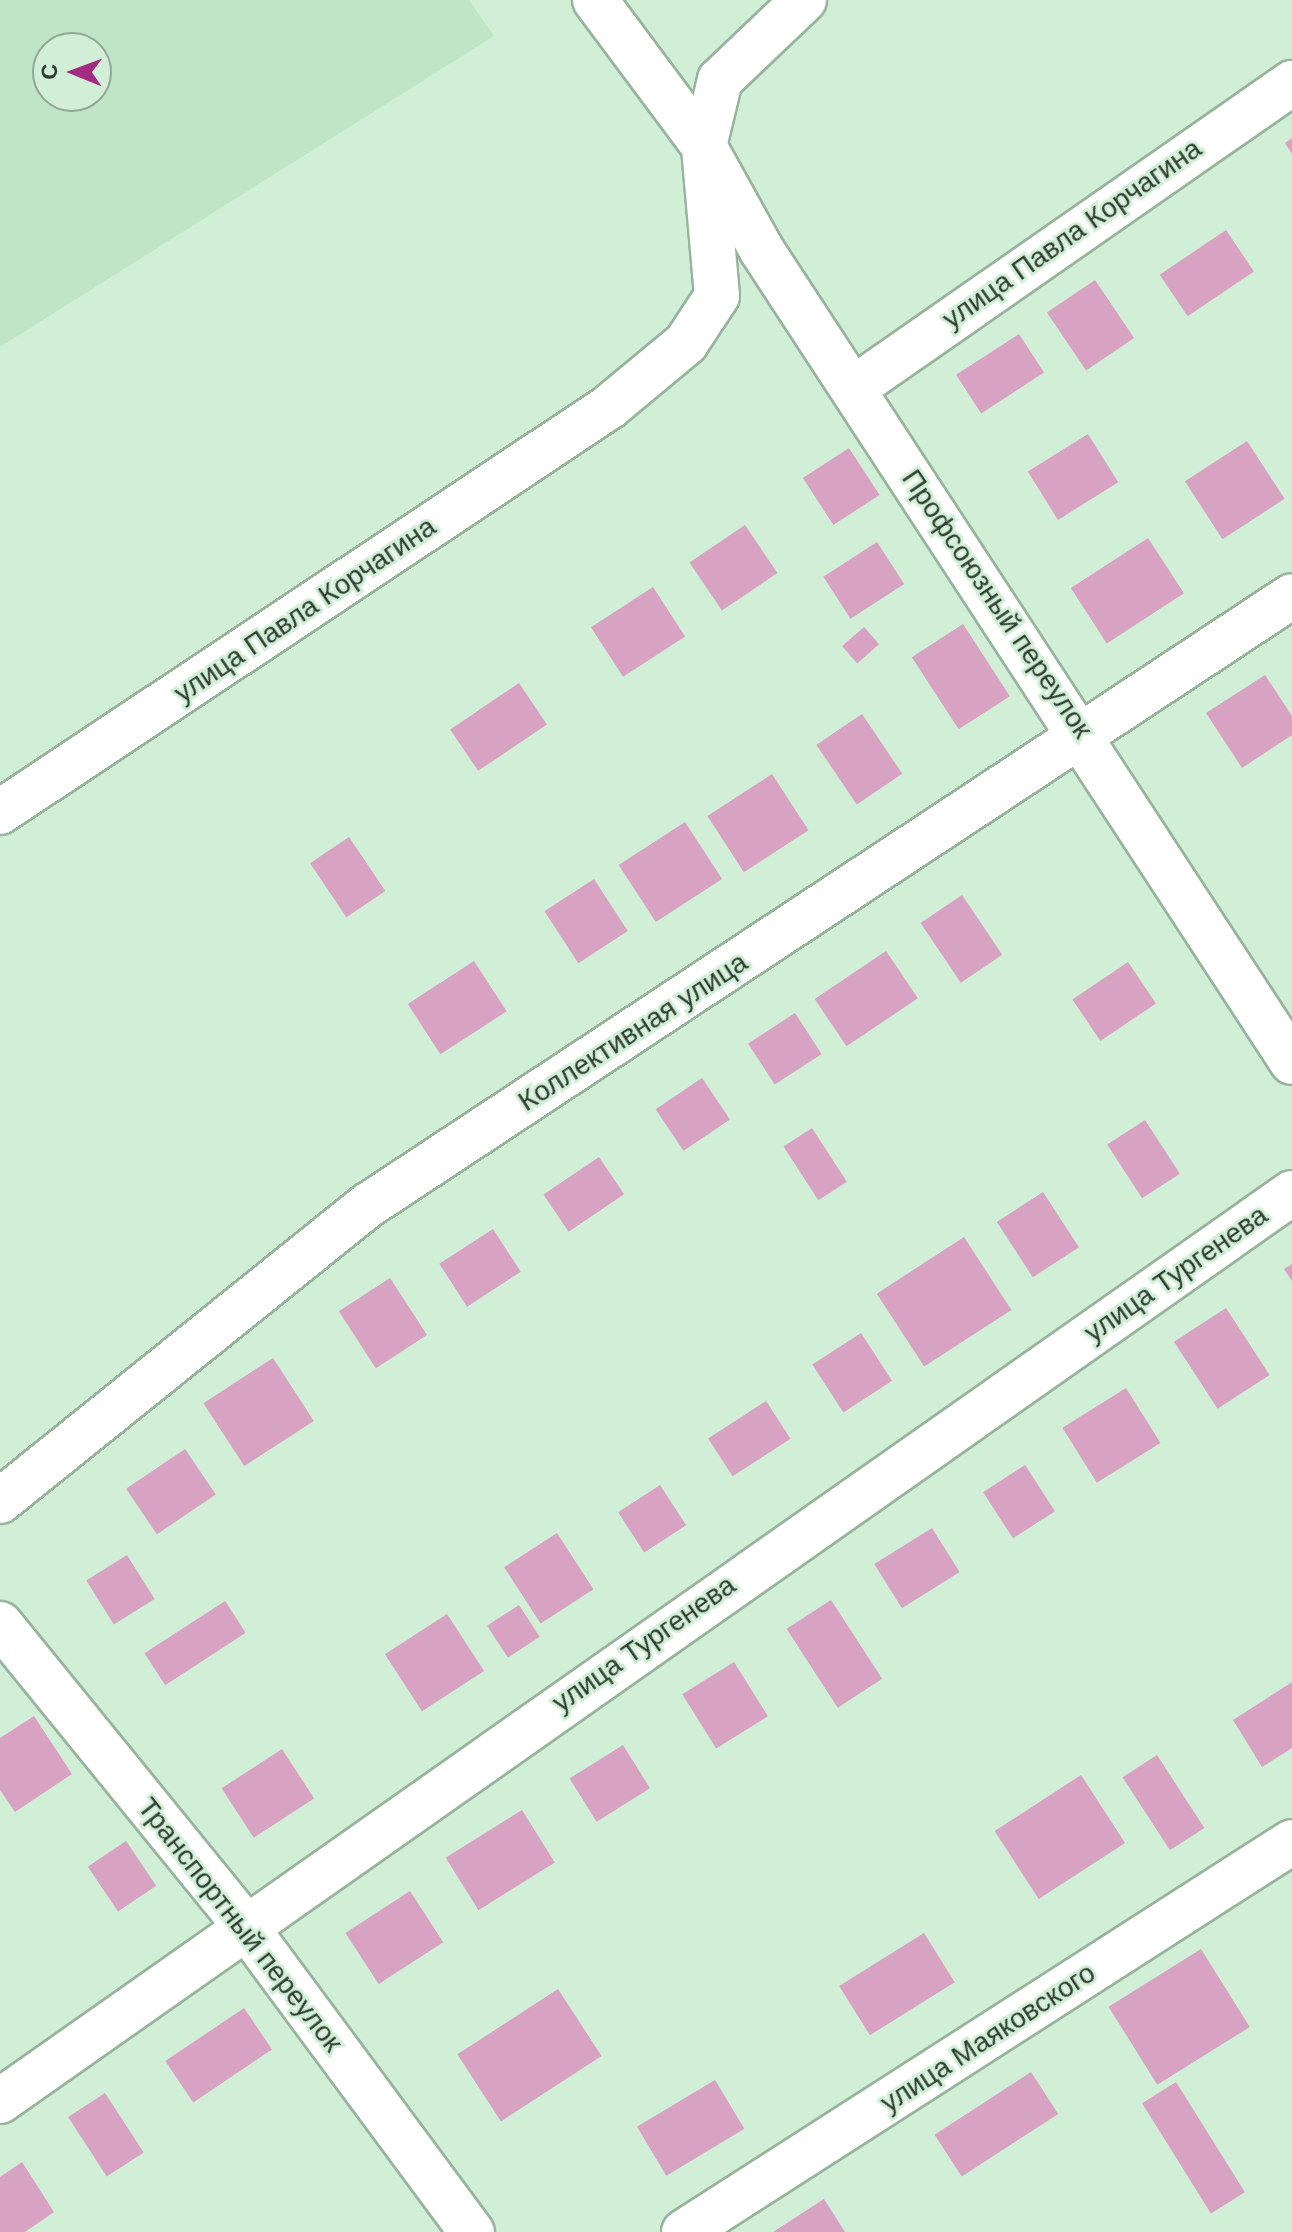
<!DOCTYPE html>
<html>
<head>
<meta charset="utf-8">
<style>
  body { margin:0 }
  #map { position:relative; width:1292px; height:2232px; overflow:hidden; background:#d1efd6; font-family:Helvetica,sans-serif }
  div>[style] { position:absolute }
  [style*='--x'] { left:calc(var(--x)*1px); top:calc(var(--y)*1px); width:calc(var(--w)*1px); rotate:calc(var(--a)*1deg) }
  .built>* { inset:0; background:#c0e4c6 }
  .building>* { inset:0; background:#d8a2c3; transform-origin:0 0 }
  .roads { filter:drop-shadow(2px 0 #97b39c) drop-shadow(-2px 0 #97b39c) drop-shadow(0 2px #97b39c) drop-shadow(0 -2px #97b39c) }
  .minor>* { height:44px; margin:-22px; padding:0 22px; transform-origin:22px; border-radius:22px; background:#fff }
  span { translate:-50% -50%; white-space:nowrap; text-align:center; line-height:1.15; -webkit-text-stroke:6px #d1efd6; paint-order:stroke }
  .street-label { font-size:28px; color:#2f3b31 }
  .north { position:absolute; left:32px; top:32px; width:80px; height:80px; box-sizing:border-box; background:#d1efd6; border:2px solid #90a794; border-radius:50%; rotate:271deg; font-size:22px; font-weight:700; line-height:32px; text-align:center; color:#2f3b31 }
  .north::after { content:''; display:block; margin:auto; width:28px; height:36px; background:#a42b82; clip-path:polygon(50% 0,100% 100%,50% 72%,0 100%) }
</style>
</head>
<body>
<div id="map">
  <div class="built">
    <div style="clip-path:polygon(evenodd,0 0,469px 0,494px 36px,0 347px,0 0,48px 48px,96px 48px,96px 96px,48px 96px,48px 48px)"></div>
  </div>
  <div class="building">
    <div style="clip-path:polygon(1292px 138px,1292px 154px,1285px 143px)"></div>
    <div style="left:1226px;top:230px;width:50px;height:80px;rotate:56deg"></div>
    <div style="left:1095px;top:280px;width:70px;height:58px;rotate:56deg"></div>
    <div style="left:1019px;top:334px;width:46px;height:75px;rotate:57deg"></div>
    <div style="left:1088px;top:434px;width:57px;height:71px;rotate:58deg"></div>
    <div style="left:1247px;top:441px;width:69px;height:74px;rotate:57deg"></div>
    <div style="left:849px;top:448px;width:56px;height:55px;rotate:57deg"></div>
    <div style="left:745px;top:525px;width:58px;height:67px;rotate:56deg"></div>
    <div style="left:1148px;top:538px;width:66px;height:92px;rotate:57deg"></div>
    <div style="left:877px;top:542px;width:50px;height:64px;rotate:57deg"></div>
    <div style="left:653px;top:587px;width:59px;height:74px;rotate:57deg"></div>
    <div style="left:963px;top:624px;width:86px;height:61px;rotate:57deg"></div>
    <div style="left:864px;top:627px;width:23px;height:29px;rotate:49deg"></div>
    <div style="clip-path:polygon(1265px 675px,1292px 716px,1292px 735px,1242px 768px,1206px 713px)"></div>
    <div style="left:519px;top:683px;width:50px;height:83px;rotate:56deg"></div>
    <div style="left:862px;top:714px;width:72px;height:55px;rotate:56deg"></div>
    <div style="left:772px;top:774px;width:67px;height:77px;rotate:57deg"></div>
    <div style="left:685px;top:822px;width:68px;height:79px;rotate:57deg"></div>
    <div style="left:349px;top:837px;width:65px;height:47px;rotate:56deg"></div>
    <div style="left:594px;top:879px;width:62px;height:59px;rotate:57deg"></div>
    <div style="left:962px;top:895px;width:72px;height:50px;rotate:56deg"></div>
    <div style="left:886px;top:951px;width:57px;height:86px;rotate:56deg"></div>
    <div style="left:474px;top:961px;width:60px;height:79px;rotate:57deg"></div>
    <div style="left:1128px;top:962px;width:50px;height:67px;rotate:56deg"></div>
    <div style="left:795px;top:1013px;width:49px;height:56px;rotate:57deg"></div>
    <div style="left:702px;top:1078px;width:50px;height:56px;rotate:56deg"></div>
    <div style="left:1145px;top:1120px;width:64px;height:45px;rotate:57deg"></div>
    <div style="left:812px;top:1128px;width:64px;height:34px;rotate:57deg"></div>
    <div style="left:599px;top:1157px;width:45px;height:67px;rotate:56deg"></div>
    <div style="left:1043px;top:1192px;width:66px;height:55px;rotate:57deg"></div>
    <div style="left:493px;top:1229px;width:51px;height:64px;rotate:57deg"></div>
    <div style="left:964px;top:1237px;width:87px;height:104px;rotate:57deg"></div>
    <div style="clip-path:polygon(1292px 1264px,1292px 1281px,1284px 1269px)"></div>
    <div style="left:390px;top:1278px;width:68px;height:61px;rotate:57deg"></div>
    <div style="left:1226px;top:1308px;width:80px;height:62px;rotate:57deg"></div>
    <div style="left:861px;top:1333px;width:57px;height:58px;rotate:57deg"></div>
    <div style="left:273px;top:1358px;width:75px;height:83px;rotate:57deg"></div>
    <div style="left:1126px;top:1388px;width:65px;height:75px;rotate:58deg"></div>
    <div style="left:766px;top:1401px;width:45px;height:69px;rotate:57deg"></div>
    <div style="left:185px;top:1449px;width:55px;height:71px;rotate:56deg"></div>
    <div style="left:1025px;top:1465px;width:55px;height:50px;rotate:57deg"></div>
    <div style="left:660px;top:1485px;width:48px;height:50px;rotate:57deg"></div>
    <div style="left:932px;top:1528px;width:52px;height:68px;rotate:58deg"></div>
    <div style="left:557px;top:1533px;width:67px;height:63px;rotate:57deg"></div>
    <div style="left:127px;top:1555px;width:52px;height:48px;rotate:58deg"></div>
    <div style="left:831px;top:1600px;width:94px;height:53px;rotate:57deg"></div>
    <div style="left:225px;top:1601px;width:38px;height:96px;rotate:57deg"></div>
    <div style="left:519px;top:1605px;width:38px;height:38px;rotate:57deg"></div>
    <div style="left:447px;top:1614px;width:68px;height:74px;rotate:57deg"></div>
    <div style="left:734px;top:1662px;width:64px;height:61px;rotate:58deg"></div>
    <div style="clip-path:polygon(1292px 1682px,1292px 1748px,1262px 1767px,1233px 1720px)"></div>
    <div style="clip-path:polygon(34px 1716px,72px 1774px,15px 1812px,0 1790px,0 1738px)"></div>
    <div style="left:623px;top:1745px;width:51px;height:63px;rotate:58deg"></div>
    <div style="left:282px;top:1749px;width:59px;height:72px;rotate:57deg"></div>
    <div style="left:1157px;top:1755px;width:87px;height:41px;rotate:57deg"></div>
    <div style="left:1081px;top:1775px;width:81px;height:103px;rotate:57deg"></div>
    <div style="left:522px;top:1810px;width:62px;height:90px;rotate:58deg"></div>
    <div style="left:126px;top:1841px;width:54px;height:46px;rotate:56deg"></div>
    <div style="left:410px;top:1891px;width:61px;height:77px;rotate:57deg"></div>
    <div style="left:924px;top:1933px;width:58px;height:100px;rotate:58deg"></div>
    <div style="left:1201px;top:1949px;width:92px;height:109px;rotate:58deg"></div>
    <div style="left:558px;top:1989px;width:80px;height:120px;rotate:57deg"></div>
    <div style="left:244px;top:2008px;width:50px;height:95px;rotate:56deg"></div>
    <div style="left:1031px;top:2072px;width:50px;height:115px;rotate:57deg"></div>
    <div style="left:715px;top:2080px;width:57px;height:91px;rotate:59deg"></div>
    <div style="left:1176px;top:2082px;width:130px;height:40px;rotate:58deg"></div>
    <div style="left:105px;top:2093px;width:71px;height:44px;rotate:57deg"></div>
    <div style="clip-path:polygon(22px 2162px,54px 2212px,25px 2232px,0 2232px,0 2177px)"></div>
    <div style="clip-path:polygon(824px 2199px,845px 2232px,773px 2232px)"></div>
  </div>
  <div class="roads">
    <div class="minor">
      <div style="--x:595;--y:0;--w:182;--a:53.3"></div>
      <div style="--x:704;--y:146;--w:118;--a:61"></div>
      <div style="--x:761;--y:249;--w:971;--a:56.85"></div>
      <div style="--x:854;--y:388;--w:534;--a:-34.85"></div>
      <div style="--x:0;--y:812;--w:731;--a:-33.62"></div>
      <div style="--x:609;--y:407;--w:100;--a:-39.7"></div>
      <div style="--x:686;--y:343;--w:56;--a:-56.6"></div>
      <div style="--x:717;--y:296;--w:151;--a:-95"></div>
      <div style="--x:704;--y:146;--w:68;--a:-76.4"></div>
      <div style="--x:720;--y:80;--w:116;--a:-43.6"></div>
      <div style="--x:0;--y:1501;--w:474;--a:-38.8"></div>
      <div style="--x:370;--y:1204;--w:1104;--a:-33.4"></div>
      <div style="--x:0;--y:1624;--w:385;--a:50.9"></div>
      <div style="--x:243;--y:1923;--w:385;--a:53.5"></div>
      <div style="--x:0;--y:2101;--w:1579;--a:-35.1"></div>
      <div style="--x:684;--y:2232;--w:722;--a:-32.68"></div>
    </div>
  </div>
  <div class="street-label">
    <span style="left:1072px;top:234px;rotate:-35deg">улица Павла Корчагина</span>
    <span style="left:997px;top:604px;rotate:56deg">Профсоюзный переулок</span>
    <span style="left:305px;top:610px;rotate:-34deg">улица Павла Корчагина</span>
    <span style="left:633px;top:1032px;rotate:-33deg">Коллективная улица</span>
    <span style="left:1176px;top:1274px;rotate:-35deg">улица Тургенева</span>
    <span style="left:644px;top:1644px;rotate:-35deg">улица Тургенева</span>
    <span style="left:240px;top:1925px;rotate:52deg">Транспортный переулок</span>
    <span style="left:988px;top:2038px;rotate:-33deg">улица Маяковского</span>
  </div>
  <div class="north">С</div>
</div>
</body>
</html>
